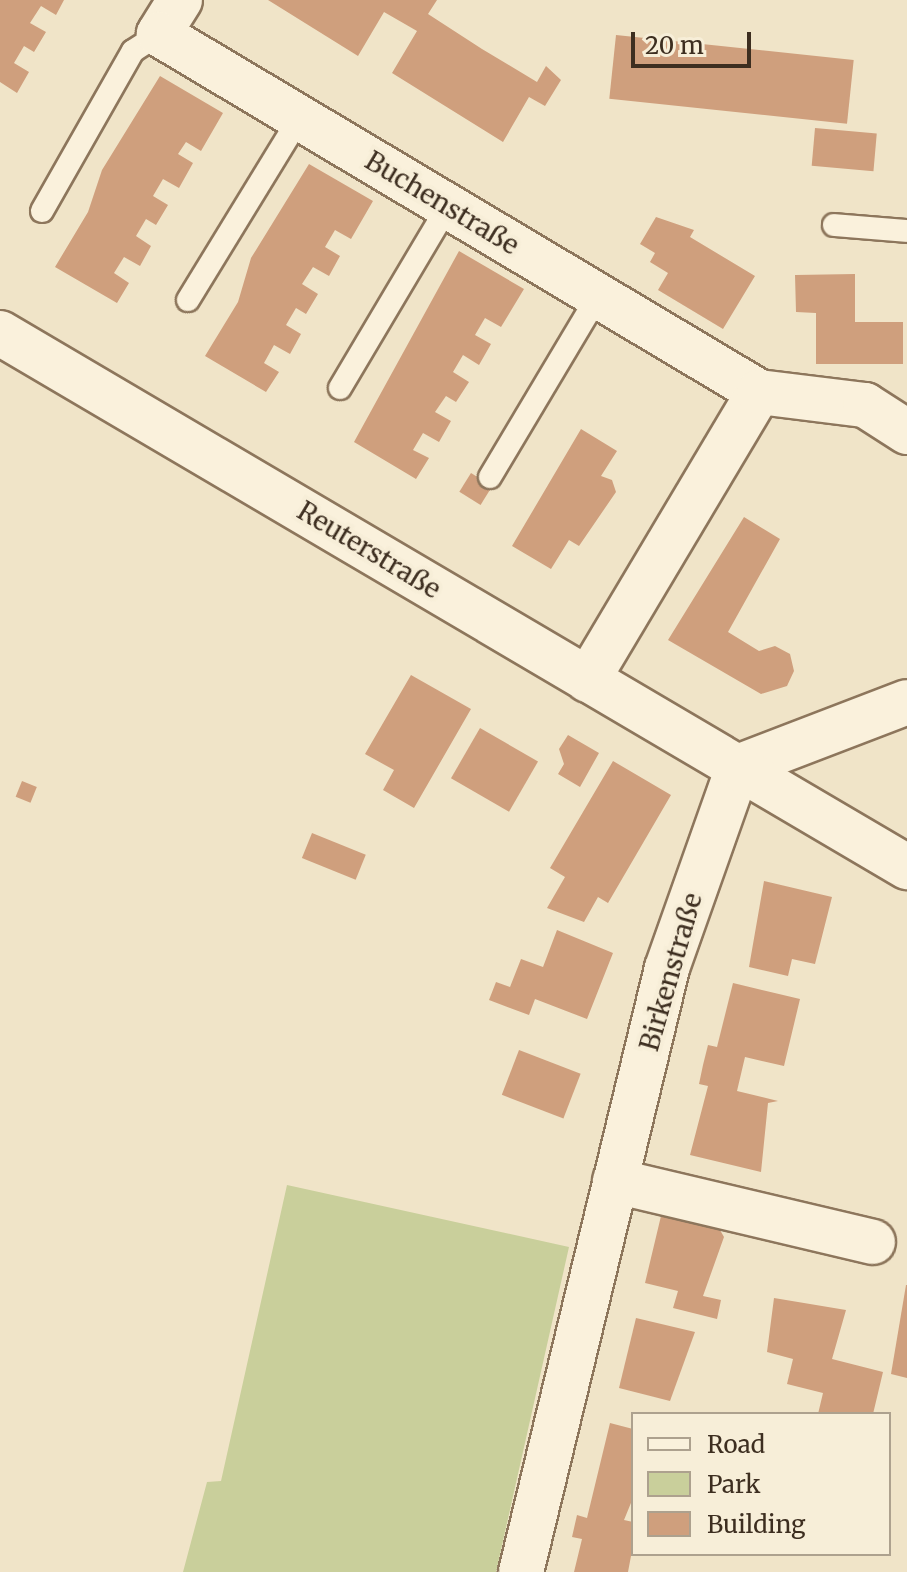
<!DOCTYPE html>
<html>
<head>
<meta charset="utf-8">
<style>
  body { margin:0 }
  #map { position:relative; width:907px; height:1572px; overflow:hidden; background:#f0e4c8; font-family:Merriweather,serif }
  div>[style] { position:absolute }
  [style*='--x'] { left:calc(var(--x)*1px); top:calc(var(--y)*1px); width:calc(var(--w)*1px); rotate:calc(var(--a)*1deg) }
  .green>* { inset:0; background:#c9cf9b }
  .building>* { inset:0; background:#cf9f7d; transform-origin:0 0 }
  .roads { filter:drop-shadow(2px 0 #8d765c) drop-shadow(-2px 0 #8d765c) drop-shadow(0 2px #8d765c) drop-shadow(0 -2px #8d765c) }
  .service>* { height:22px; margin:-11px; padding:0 11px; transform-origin:11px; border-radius:11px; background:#faf1dc }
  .minor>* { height:44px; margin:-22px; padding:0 22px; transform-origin:22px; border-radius:22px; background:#faf1dc }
  .tertiary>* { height:44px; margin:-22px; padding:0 22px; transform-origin:22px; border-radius:22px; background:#faf1dc }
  span { translate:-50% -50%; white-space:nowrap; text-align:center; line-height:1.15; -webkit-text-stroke:8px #f7eed8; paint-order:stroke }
  .street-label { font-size:26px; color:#3d2e20 }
  .legend { position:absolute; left:631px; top:1412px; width:260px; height:144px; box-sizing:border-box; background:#f7eed8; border:2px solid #ada18e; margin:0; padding:10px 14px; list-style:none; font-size:24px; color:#3d2e20 }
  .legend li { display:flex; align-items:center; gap:16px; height:40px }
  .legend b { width:40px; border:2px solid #ada18e }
  .scale { position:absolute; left:631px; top:32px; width:120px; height:36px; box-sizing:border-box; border:4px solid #3d2e20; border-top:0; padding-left:10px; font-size:24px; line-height:28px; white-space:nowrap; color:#3d2e20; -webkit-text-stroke:6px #f7eed8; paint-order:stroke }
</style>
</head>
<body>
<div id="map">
  <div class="green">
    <div style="clip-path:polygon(287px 1185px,569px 1247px,496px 1572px,183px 1572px,207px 1482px,221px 1481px)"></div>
  </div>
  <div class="building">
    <div style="clip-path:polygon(0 0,64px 0,56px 15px,41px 6px,30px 23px,46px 32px,34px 52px,24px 46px,14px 63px,29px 72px,17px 93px,0 82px)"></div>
    <div style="clip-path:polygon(268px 0,437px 0,428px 14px,482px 49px,537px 82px,546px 66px,561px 80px,545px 106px,529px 97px,503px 142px,392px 73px,417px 31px,384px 12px,358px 56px)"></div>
    <div style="left:616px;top:35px;width:239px;height:64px;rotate:6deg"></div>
    <div style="clip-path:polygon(160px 76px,223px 113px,201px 151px,186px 142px,178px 154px,193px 163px,179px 188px,163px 179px,153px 196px,168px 205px,156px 225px,146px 219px,136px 236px,151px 246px,140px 266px,124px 257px,114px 273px,129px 283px,117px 303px,55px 267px,88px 212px,102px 170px)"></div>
    <div style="left:815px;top:128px;width:62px;height:38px;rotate:5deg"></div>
    <div style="clip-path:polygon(309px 164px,373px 201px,351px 239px,335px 230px,325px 247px,340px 256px,329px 276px,313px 267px,302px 284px,318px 294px,306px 314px,296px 308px,286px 325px,301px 334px,290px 354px,274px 345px,264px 363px,279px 372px,266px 392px,205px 356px,238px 302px,251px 258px)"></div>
    <div style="clip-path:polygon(656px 217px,694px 230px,690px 237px,755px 276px,723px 329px,658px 290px,668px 273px,650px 262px,655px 253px,640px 244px)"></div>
    <div style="clip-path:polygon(459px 251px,524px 289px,501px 327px,485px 318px,475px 335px,491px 344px,479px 365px,463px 355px,453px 372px,469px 382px,456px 402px,446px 396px,435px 412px,451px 421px,439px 442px,423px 433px,413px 450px,429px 458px,416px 479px,354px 442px)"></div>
    <div style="clip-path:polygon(855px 274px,855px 322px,903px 322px,903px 364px,816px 364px,816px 313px,796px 312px,795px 275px)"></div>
    <div style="clip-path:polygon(581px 429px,617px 451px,601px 476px,612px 480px,616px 492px,579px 546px,569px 540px,551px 569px,512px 546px)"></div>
    <div style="left:471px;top:473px;width:25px;height:22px;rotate:32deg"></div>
    <div style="clip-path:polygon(744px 517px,780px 539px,728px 632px,759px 651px,775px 646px,790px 654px,794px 671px,787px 686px,761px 694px,668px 640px)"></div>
    <div style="clip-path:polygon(411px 675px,471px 709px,414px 808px,383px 790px,394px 770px,365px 754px)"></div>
    <div style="left:480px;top:728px;width:67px;height:58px;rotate:30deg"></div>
    <div style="clip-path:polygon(568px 735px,599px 753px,580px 787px,558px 774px,564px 764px,559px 749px)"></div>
    <div style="clip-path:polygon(613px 761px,671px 795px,608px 903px,598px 897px,584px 922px,547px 908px,565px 877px,550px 868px)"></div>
    <div style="left:22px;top:781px;width:16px;height:17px;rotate:22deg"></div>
    <div style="left:312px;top:833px;width:58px;height:27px;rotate:22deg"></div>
    <div style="clip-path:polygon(764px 881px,832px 897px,815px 964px,792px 959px,788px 976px,749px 967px)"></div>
    <div style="clip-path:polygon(557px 930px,613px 953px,587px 1019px,535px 999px,529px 1015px,489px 1000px,496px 982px,510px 987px,521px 959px,543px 967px)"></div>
    <div style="clip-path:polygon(733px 983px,800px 999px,784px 1066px,745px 1057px,737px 1091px,778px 1101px,768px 1103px,761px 1172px,690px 1155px,708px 1086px,699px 1084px,703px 1065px,708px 1045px,717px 1047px)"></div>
    <div style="left:519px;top:1050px;width:66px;height:48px;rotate:21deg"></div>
    <div style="clip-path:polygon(661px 1216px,720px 1230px,724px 1237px,703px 1296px,721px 1300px,717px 1319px,673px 1308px,678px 1291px,645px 1283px)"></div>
    <div style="clip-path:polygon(906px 1285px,907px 1285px,907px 1378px,891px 1374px)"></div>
    <div style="clip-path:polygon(774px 1298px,846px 1310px,832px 1359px,883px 1372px,873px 1414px,818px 1414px,823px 1393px,787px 1384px,793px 1359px,767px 1352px)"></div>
    <div style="clip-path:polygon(636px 1318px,695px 1332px,670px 1401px,619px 1388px)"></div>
    <div style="clip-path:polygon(610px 1423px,633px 1429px,633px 1498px,624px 1520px,633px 1522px,633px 1554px,640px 1554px,631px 1556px,628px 1572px,574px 1572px,582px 1539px,572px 1537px,577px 1515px,587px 1518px)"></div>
  </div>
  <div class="roads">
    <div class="service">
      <div style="--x:42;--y:211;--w:184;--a:-60.4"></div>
      <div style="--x:133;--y:51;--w:31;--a:-33"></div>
      <div style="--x:834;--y:225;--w:73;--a:4.7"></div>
      <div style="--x:188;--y:300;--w:215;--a:-58.5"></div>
      <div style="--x:340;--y:388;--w:212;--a:-59.3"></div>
      <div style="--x:490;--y:477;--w:211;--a:-59.2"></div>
    </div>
    <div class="minor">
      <div style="--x:180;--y:0;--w:40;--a:122"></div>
      <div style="--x:159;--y:34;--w:699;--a:30.82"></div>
      <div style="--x:759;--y:392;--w:335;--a:120.8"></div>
      <div style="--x:759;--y:392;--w:107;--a:7"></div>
      <div style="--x:865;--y:405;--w:50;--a:32.7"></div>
      <div style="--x:615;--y:1181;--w:265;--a:13.3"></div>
      <div style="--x:521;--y:1572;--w:621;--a:-76.41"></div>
      <div style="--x:667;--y:968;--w:213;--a:-70.5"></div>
      <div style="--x:738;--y:767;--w:181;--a:-21"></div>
    </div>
    <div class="tertiary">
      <div style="--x:0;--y:333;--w:1053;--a:30.49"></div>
    </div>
  </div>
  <div class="street-label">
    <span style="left:442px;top:203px;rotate:31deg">Buchenstraße</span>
    <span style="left:369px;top:550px;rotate:31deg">Reuterstraße</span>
    <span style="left:671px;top:972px;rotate:-74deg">Birkenstraße</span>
  </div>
  <ul class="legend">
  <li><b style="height:10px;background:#faf1dc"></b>Road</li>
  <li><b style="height:22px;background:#c9cf9b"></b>Park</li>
  <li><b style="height:22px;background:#cf9f7d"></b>Building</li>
  </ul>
  <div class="scale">20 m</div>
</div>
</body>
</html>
